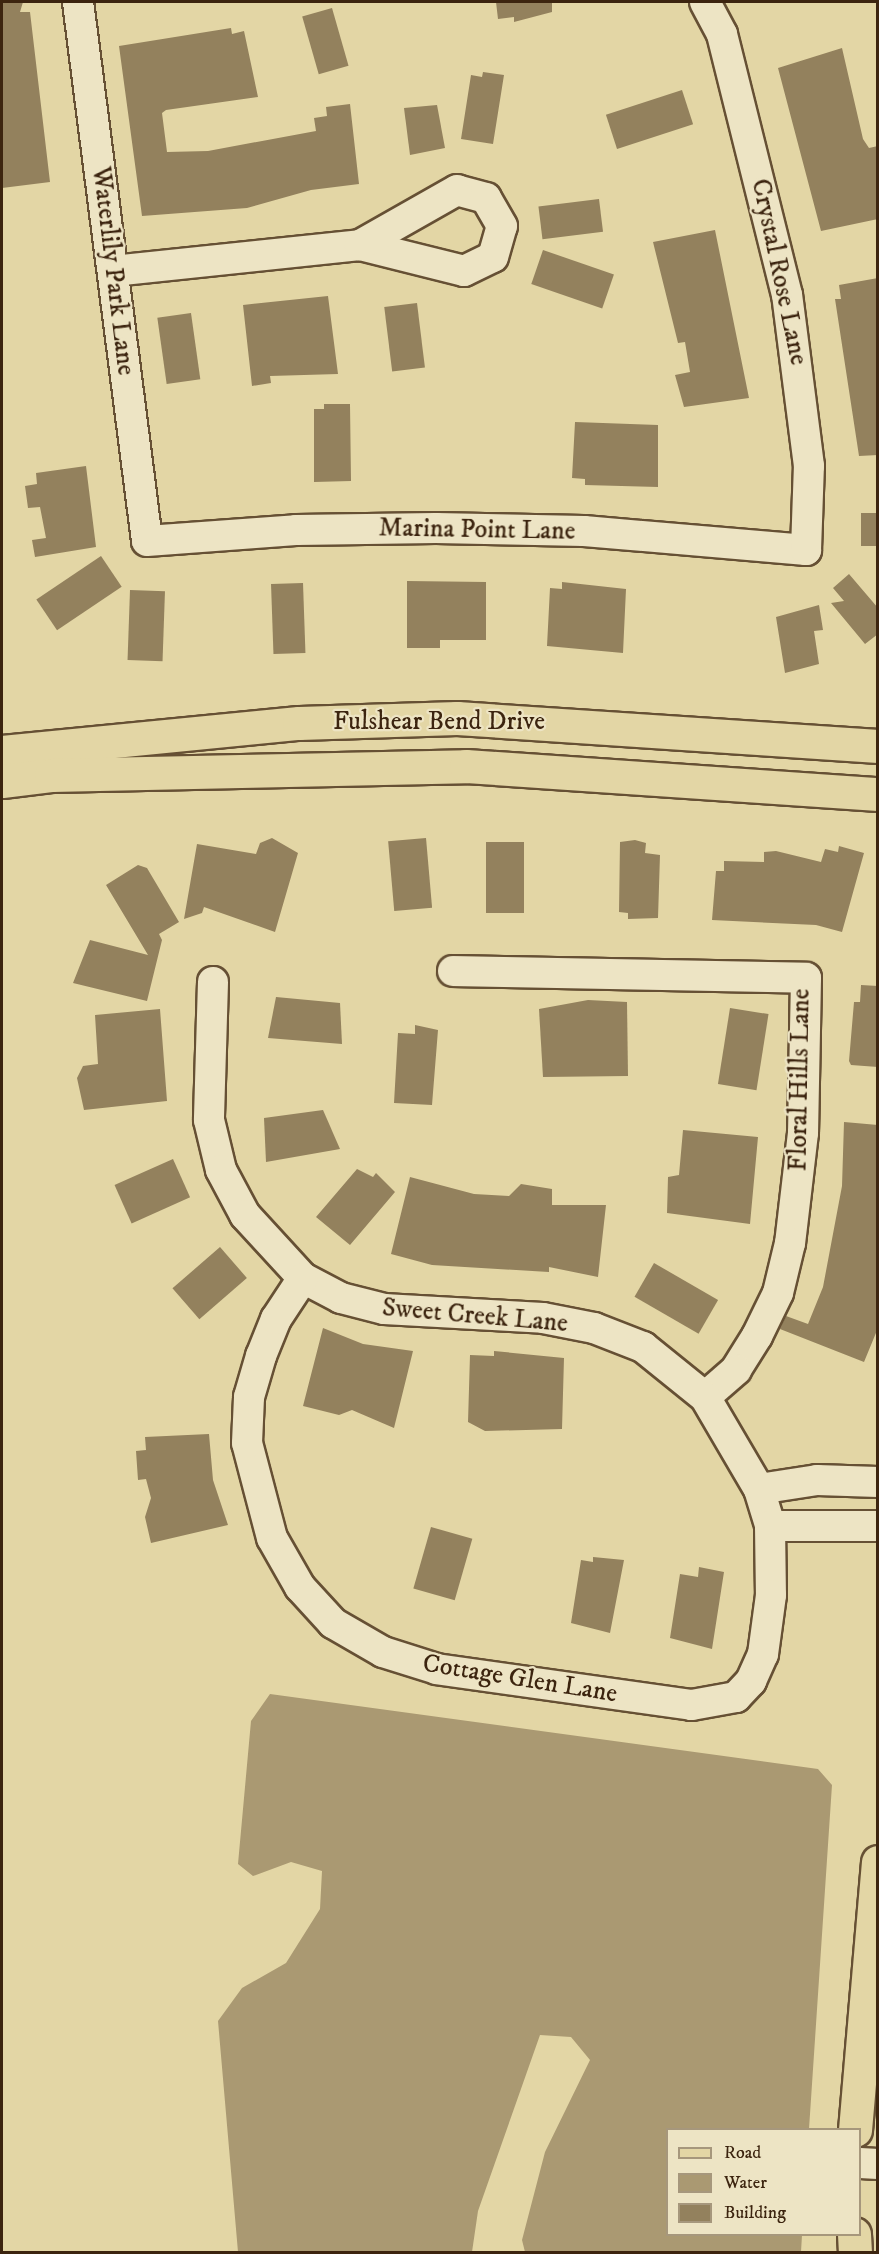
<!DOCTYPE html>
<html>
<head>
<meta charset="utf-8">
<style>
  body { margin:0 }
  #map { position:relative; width:879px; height:2254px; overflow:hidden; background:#e3d6a5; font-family:"IM FELL DW Pica",serif }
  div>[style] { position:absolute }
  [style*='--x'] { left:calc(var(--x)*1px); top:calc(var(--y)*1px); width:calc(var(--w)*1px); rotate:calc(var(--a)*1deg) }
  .water>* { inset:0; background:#aa9972 }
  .building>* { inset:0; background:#93815d; transform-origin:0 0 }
  .roads { filter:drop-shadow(2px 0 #665034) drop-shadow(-2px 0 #665034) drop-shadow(0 2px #665034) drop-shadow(0 -2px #665034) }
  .minor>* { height:30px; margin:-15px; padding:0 15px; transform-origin:15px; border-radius:15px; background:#ede4c4 }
  .major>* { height:33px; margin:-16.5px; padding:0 16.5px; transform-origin:16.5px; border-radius:16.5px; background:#e3d6a5 }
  span { translate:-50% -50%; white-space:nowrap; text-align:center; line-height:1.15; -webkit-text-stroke:4.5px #ede4c4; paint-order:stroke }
  .street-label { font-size:26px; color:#3c240f }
  .frame { position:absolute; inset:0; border:3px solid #3c240f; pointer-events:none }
  .legend { position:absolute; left:666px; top:2128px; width:195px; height:108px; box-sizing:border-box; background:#ede4c4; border:2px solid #a6977c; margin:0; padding:8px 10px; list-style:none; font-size:18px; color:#3c240f }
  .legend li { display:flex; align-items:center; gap:12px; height:30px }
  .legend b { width:30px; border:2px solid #a6977c }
</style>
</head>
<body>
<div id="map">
  <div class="water">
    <div style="clip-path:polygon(270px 1694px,818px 1769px,832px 1785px,809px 2129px,668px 2130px,668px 2234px,802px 2235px,801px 2252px,525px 2252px,522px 2240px,545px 2152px,590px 2060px,571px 2037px,540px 2035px,478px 2211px,472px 2252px,238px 2252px,218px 2021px,242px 1988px,286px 1963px,320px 1909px,322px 1871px,291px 1862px,253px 1876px,238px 1864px,251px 1721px)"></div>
  </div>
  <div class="building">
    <div style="clip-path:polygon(2px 2px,23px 2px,20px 12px,30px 12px,50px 182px,2px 188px)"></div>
    <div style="clip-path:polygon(496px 2px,552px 2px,552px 12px,514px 22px,514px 17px,498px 19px)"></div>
    <div style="left:332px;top:8px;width:60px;height:31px;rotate:74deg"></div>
    <div style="clip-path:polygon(231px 28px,232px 34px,244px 31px,258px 97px,166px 110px,162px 113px,167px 152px,208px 151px,316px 131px,314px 118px,327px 116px,326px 107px,350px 104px,359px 184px,311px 190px,247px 208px,142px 216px,119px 46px)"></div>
    <div style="clip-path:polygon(842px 48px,863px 139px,869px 148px,878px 146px,878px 219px,821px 231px,778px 68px)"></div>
    <div style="clip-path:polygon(483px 72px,504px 75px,493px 144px,461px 139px,471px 75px,482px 77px)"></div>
    <div style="left:682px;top:90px;width:36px;height:80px;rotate:72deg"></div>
    <div style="clip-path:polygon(437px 105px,445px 148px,410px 155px,404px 108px)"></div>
    <div style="left:599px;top:199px;width:33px;height:61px;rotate:83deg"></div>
    <div style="clip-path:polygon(715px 230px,749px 398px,684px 407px,675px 375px,690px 372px,685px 342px,678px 343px,653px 242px)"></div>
    <div style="left:543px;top:250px;width:75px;height:36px;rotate:19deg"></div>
    <div style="clip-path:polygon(878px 278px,878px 455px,859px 456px,835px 299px,841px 299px,839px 285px)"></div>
    <div style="clip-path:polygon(328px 296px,338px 374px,270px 376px,271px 383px,252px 386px,243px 305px)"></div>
    <div style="left:417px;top:303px;width:65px;height:33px;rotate:83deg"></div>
    <div style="left:191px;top:313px;width:67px;height:34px;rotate:82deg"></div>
    <div style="clip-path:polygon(324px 404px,350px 404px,351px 481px,314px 482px,314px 409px,324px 409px)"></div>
    <div style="clip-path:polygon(575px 422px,658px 425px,658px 487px,585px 485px,585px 479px,572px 478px)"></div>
    <div style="clip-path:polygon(86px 466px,96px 547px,35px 557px,32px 540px,46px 538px,40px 507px,28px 508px,25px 486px,37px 484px,36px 473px)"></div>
    <div style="left:861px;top:513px;width:17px;height:33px"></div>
    <div style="left:101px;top:556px;width:37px;height:78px;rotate:56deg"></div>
    <div style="clip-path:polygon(849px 574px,878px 608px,878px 634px,865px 644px,831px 603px,844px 601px,833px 588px)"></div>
    <div style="clip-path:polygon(407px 581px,486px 582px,486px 640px,440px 640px,440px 648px,407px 648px)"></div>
    <div style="clip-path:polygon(562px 582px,626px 589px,623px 653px,547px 646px,550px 588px,562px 589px)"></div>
    <div style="left:303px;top:583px;width:70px;height:32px;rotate:88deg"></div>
    <div style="left:130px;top:590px;width:35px;height:70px;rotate:2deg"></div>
    <div style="clip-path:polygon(819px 605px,823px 630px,814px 631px,819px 664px,785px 673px,776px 617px)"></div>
    <div style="clip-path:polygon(272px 838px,298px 853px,275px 932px,204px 907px,202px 913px,184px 919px,197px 844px,256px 854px,260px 843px)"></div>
    <div style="left:426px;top:838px;width:70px;height:38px;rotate:85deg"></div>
    <div style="clip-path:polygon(635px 840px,646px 843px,645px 853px,660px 855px,658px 918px,628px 919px,628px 913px,619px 912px,620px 842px)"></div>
    <div style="left:486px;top:842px;width:38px;height:71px"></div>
    <div style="clip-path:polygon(839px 846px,864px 853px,842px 932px,816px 925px,712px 920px,716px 871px,724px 871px,724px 861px,764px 862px,764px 852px,776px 851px,821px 862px,825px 849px,838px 852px)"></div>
    <div style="clip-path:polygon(138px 865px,147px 868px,179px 922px,159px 934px,162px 940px,147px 1001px,73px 983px,90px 940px,148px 955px,106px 885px)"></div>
    <div style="clip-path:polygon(861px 985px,878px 986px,878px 1067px,851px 1065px,849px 1061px,854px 1002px,860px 1002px)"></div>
    <div style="clip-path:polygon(276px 997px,340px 1003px,342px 1044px,268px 1038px)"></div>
    <div style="clip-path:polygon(588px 1000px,627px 1002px,628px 1076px,543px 1077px,539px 1009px)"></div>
    <div style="left:730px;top:1008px;width:39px;height:77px;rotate:9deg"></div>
    <div style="clip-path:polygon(160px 1009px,167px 1101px,84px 1110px,77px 1078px,83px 1066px,98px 1064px,95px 1015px)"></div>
    <div style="clip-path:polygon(415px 1025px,438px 1030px,432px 1105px,394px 1103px,398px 1033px,415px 1034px)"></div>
    <div style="clip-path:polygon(323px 1110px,340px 1149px,266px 1162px,264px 1118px)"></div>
    <div style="clip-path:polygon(844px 1122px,878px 1125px,878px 1328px,864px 1362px,780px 1329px,786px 1316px,808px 1324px,823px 1287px,842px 1186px)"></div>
    <div style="clip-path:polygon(683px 1130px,758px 1137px,750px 1224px,667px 1213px,668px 1177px,679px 1175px)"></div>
    <div style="left:173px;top:1159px;width:42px;height:64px;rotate:66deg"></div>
    <div style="clip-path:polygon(357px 1169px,373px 1177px,376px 1173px,395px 1192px,350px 1245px,316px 1217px)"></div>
    <div style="clip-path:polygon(410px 1177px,474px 1194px,509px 1196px,521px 1184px,552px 1189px,552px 1205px,606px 1205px,598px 1277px,549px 1267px,549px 1272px,432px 1265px,391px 1254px)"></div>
    <div style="left:220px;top:1247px;width:41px;height:63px;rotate:49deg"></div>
    <div style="left:654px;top:1263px;width:74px;height:39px;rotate:30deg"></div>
    <div style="clip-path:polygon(323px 1328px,363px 1344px,413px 1351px,394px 1428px,352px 1410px,339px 1415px,303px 1406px)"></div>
    <div style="clip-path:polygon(494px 1351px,564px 1358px,562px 1429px,485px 1431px,468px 1422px,470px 1355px,494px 1356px)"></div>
    <div style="clip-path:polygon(209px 1434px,213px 1480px,228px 1525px,151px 1543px,145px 1517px,151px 1498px,146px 1479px,138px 1480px,136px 1451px,146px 1450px,145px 1437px)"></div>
    <div style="left:431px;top:1527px;width:43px;height:64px;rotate:16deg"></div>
    <div style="clip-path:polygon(593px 1557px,624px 1560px,610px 1633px,571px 1623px,581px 1560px,593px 1562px)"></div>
    <div style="clip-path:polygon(699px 1567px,724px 1572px,712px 1649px,670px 1638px,680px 1574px,698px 1577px)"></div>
  </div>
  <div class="roads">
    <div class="minor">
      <div style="--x:78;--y:2;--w:543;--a:82.7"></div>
      <div style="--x:147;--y:541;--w:149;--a:-4.2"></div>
      <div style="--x:296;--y:530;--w:140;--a:-0.8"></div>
      <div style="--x:436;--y:528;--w:148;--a:1.2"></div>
      <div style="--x:584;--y:531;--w:223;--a:4.9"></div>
      <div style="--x:806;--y:550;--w:84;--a:-88"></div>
      <div style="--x:809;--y:466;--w:172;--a:-97.3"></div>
      <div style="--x:787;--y:295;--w:269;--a:-104"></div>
      <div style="--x:722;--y:34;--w:36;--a:-118"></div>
      <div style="--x:113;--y:271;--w:248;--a:-6"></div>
      <div style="--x:360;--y:245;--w:107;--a:14"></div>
      <div style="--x:464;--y:271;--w:32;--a:-26"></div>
      <div style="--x:493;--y:257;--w:32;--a:-74"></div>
      <div style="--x:502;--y:226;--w:32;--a:-120"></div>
      <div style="--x:486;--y:198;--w:30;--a:-165"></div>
      <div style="--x:457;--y:190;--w:112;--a:150.4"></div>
      <div style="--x:453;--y:971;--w:353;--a:1.1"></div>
      <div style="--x:806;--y:978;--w:155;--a:91.1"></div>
      <div style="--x:803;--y:1133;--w:111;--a:96.7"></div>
      <div style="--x:790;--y:1243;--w:51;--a:103.5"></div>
      <div style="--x:778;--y:1293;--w:48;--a:116"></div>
      <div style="--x:757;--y:1336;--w:40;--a:122"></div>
      <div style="--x:736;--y:1370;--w:41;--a:138.9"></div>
      <div style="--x:213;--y:982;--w:138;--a:91.7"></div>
      <div style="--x:209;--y:1120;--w:51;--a:76.5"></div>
      <div style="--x:221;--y:1170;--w:51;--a:61.9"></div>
      <div style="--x:245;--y:1215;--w:86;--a:47.4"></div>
      <div style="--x:303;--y:1278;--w:43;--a:27.8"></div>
      <div style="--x:341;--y:1298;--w:44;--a:14.3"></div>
      <div style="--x:384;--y:1309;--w:159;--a:3.2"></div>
      <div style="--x:543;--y:1318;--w:52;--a:11.1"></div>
      <div style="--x:594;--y:1328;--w:53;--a:21.2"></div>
      <div style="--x:643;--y:1347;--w:80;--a:38.9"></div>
      <div style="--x:705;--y:1397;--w:107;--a:59.6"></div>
      <div style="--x:759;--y:1489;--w:39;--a:73"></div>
      <div style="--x:770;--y:1526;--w:69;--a:89.2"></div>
      <div style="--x:771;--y:1595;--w:60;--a:97.7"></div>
      <div style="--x:763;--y:1654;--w:30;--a:114"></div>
      <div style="--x:751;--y:1681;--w:22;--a:133"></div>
      <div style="--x:736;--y:1697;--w:45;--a:169.7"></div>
      <div style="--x:692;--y:1705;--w:258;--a:-172"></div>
      <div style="--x:437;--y:1669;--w:57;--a:-162.5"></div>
      <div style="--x:383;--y:1652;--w:58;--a:-149.9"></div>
      <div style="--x:333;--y:1623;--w:49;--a:-132.5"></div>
      <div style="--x:300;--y:1587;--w:56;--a:-119.7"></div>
      <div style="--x:272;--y:1538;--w:98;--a:-104.7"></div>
      <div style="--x:247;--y:1443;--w:46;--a:-87.5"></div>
      <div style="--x:249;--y:1397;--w:43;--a:-73.7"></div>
      <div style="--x:261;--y:1356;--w:40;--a:-68"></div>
      <div style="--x:276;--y:1319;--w:49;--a:-56.6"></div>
      <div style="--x:759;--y:1489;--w:59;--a:-8.8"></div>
      <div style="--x:817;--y:1480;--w:61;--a:1.9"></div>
      <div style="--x:770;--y:1526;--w:108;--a:0"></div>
      <div style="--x:860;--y:2163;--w:18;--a:3"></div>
    </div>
    <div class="major">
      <div style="--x:2;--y:752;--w:298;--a:-5.6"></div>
      <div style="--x:299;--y:723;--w:158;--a:-1.8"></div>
      <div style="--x:457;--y:718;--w:422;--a:3.8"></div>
      <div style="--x:2;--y:781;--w:49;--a:-7"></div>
      <div style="--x:51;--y:775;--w:415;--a:-1.2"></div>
      <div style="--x:466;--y:766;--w:413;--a:3.9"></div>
      <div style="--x:855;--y:2130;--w:269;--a:-85.1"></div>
      <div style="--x:854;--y:2234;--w:18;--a:87"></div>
    </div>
  </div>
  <div class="street-label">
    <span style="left:113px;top:271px;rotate:83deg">Waterlily Park Lane</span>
    <span style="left:779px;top:272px;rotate:78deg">Crystal Rose Lane</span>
    <span style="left:477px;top:530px;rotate:1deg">Marina Point Lane</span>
    <span style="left:439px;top:722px">Fulshear Bend Drive</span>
    <span style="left:800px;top:1080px;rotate:-89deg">Floral Hills Lane</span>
    <span style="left:475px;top:1316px;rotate:5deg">Sweet Creek Lane</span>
    <span style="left:520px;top:1679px;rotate:9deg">Cottage Glen Lane</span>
  </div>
  <div class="frame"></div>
  <ul class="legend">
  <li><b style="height:8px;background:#e3d6a5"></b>Road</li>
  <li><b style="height:16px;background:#aa9972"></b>Water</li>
  <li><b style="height:16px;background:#93815d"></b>Building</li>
  </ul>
</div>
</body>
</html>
